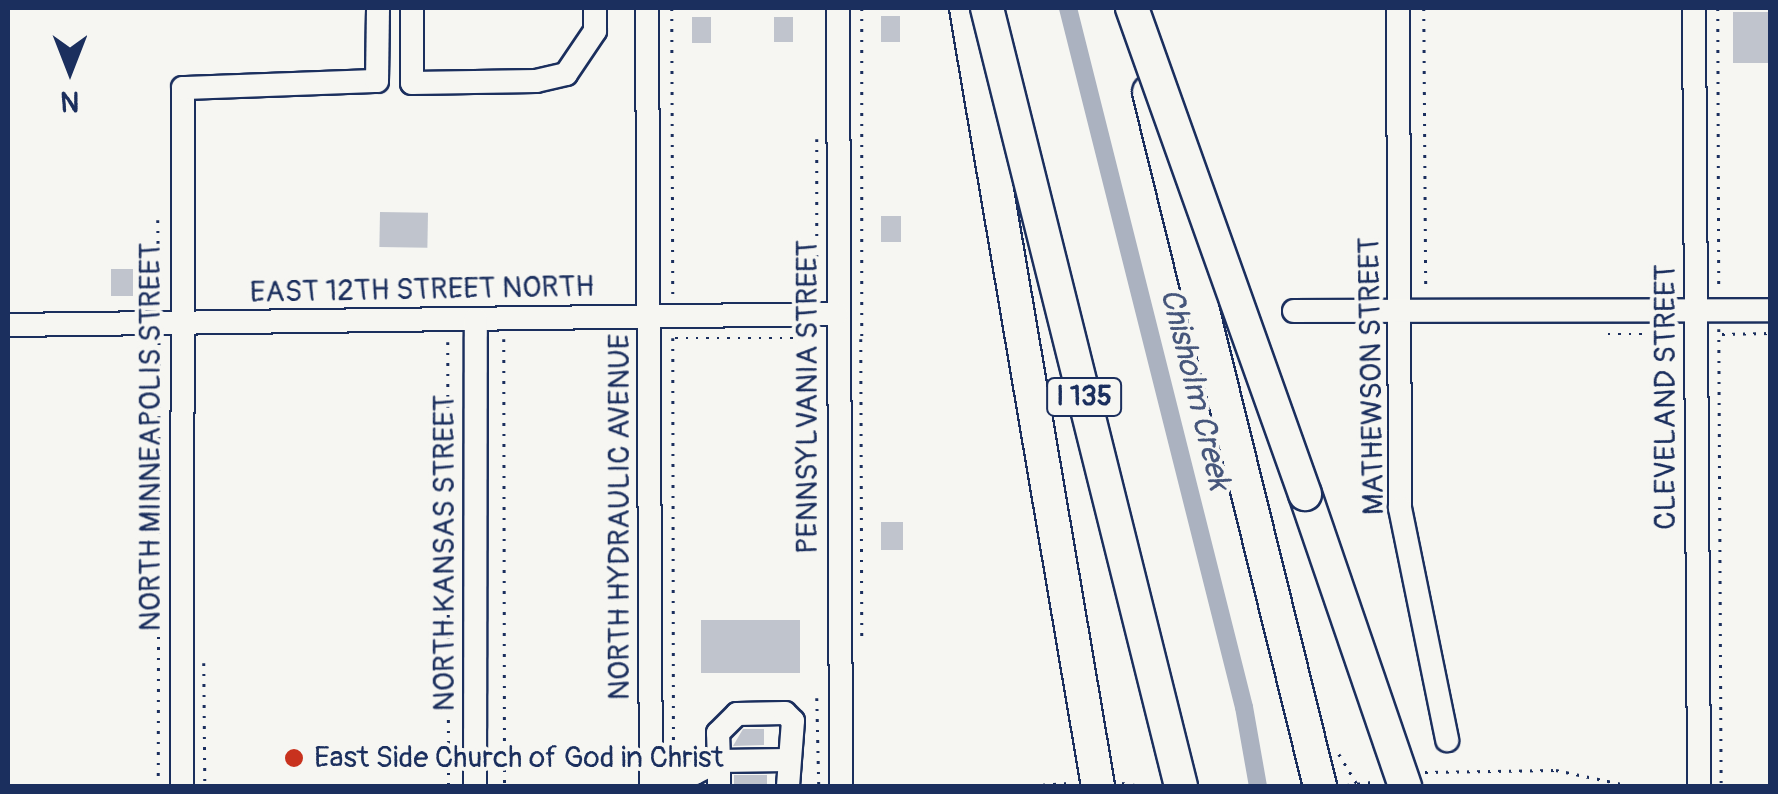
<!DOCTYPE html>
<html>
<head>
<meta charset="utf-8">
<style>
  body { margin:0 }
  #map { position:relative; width:1778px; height:794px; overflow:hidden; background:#f6f6f2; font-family:Pangolin,sans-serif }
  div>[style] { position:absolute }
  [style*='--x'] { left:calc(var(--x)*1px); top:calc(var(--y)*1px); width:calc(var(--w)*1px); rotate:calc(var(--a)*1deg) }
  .canal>* { height:18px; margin:-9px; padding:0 9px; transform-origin:9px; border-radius:9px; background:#abb2c0 }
  .building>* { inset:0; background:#c0c4cd; transform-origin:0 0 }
  .path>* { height:2.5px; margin-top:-1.25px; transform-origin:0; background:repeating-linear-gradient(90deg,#1b2f5e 0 2.5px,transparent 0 10.5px) }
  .roads { filter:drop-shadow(2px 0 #1b2f5e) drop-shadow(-2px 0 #1b2f5e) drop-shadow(0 2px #1b2f5e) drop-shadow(0 -2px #1b2f5e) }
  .minor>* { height:22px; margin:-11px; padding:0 11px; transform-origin:11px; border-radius:11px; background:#f6f6f2 }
  .highway>* { height:32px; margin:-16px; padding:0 16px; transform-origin:16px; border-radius:16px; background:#f6f6f2 }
  .bridges { filter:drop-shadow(2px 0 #1b2f5e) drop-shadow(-2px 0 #1b2f5e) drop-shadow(0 2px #1b2f5e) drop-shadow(0 -2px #1b2f5e) }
  .highway-bridge>* { height:32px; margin:-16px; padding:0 16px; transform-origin:16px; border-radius:16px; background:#f6f6f2 }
  .dots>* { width:28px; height:28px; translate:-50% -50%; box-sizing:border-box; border:5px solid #f6f6f2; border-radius:50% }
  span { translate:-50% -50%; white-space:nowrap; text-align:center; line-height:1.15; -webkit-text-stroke:8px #f6f6f2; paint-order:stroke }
  .shield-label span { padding:2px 8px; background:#f6f6f2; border:2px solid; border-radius:8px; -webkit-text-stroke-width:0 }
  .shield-label { font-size:28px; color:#1b2f5e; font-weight:700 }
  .street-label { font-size:30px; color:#1b2f5e }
  .poi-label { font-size:30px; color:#1b2f5e }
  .left { translate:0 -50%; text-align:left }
  .water-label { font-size:32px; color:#46567b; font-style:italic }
  .frame { position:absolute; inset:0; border:10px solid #1b2f5e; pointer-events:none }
  .north { position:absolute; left:20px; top:20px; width:100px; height:100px; -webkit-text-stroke:8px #f6f6f2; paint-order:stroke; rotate:180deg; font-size:28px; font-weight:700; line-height:40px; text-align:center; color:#1b2f5e }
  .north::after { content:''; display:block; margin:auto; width:35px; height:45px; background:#1b2f5e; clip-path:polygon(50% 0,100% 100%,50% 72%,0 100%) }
</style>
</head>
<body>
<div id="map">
  <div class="canal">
    <div style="--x:1068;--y:8;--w:721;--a:75.87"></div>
    <div style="--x:1244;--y:707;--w:80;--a:80"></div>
  </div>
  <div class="building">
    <div style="left:1733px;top:12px;width:37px;height:51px"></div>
    <div style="left:881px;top:16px;width:19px;height:26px"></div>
    <div style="left:692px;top:17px;width:19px;height:26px"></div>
    <div style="left:774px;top:17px;width:19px;height:25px"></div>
    <div style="left:380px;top:212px;width:48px;height:35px;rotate:1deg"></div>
    <div style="left:881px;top:216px;width:20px;height:26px"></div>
    <div style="left:111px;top:269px;width:22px;height:27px"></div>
    <div style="left:881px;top:522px;width:22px;height:28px"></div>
    <div style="left:701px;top:620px;width:99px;height:53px"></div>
    <div style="clip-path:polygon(743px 729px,764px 729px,764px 745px,733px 746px)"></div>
    <div style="left:767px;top:775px;width:11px;height:33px;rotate:90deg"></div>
  </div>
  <div class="path">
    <div style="--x:672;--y:8;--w:287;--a:89.8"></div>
    <div style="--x:862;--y:8;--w:329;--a:90"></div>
    <div style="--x:1424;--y:8;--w:280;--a:89.6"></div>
    <div style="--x:1718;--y:8;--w:283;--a:89.8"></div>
    <div style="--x:817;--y:139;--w:157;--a:90"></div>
    <div style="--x:158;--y:220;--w:80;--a:89.3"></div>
    <div style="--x:1719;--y:329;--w:457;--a:89.7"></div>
    <div style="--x:1608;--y:334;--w:66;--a:0"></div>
    <div style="--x:1722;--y:334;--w:48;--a:-1.2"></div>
    <div style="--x:673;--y:338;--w:417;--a:89.9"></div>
    <div style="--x:675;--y:338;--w:142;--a:0"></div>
    <div style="--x:504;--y:339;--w:447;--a:89.9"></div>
    <div style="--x:861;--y:339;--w:301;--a:89.8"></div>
    <div style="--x:448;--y:342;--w:444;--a:89.9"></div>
    <div style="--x:204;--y:663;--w:123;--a:89.5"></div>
    <div style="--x:817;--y:698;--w:88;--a:88.7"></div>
    <div style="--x:1339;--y:754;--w:37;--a:59"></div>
    <div style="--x:1425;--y:772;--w:131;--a:-0.9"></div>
    <div style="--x:1556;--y:770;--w:77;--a:12"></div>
    <div style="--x:1122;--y:783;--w:18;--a:9"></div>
    <div style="--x:1347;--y:785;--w:31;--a:-7"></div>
    <div style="--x:158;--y:786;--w:443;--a:-89.9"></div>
    <div style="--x:1022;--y:786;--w:47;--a:-3.7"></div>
    <div style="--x:1207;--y:786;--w:17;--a:0"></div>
  </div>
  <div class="roads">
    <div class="minor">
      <div style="--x:412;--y:8;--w:75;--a:90"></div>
      <div style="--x:412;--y:83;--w:124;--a:-0.9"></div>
      <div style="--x:536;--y:81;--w:31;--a:-13"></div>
      <div style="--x:566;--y:74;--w:52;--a:-56"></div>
      <div style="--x:595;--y:31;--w:23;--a:-90"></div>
      <div style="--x:647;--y:8;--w:778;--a:89.71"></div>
      <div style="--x:838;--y:8;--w:778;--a:89.78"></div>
      <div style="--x:1398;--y:8;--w:500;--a:89.77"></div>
      <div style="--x:1400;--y:508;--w:237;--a:78.5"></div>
      <div style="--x:1694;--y:8;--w:778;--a:89.63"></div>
      <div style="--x:1294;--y:311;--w:476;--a:-0.1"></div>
      <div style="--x:8;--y:325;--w:829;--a:-0.76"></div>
      <div style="--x:651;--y:774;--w:44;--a:-1.3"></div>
      <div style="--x:695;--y:773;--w:27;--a:-27"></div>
      <div style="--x:719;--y:761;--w:28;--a:-92"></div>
      <div style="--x:718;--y:733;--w:27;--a:-45"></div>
      <div style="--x:737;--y:714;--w:48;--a:-1.2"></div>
      <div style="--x:785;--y:713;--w:11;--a:45"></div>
      <div style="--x:793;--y:721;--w:65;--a:94.4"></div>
      <div style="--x:182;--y:786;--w:698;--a:-89.92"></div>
      <div style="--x:183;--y:88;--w:194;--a:-2.1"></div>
      <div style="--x:377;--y:81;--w:73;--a:-89.2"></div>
      <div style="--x:475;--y:786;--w:467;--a:-89.9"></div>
      <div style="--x:719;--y:786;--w:25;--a:-90"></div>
      <div style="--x:719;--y:761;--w:69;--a:-0.8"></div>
    </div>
    <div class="highway">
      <div style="--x:966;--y:8;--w:789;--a:80.37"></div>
      <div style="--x:1149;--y:92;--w:715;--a:76.16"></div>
      <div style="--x:1305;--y:494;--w:309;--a:71.1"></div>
    </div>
  </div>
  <div class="bridges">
    <div class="highway-bridge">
      <div style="--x:987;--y:8;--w:802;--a:76"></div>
      <div style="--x:1132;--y:8;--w:516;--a:70.41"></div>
    </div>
  </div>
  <div class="dots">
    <div style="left:294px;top:758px;background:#c8321e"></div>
  </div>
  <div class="shield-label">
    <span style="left:1084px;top:397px">I 135</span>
  </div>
  <div class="street-label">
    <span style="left:422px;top:290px;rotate:-1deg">EAST 12TH STREET NORTH</span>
    <span style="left:1372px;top:376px;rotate:-91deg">MATHEWSON STREET</span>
    <span style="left:808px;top:397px;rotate:-90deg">PENNSYLVANIA STREET</span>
    <span style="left:1666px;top:397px;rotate:-90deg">CLEVELAND STREET</span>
    <span style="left:151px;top:437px;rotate:-90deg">NORTH MINNEAPOLIS STREET</span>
    <span style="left:620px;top:517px;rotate:-90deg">NORTH HYDRAULIC AVENUE</span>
    <span style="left:445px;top:553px;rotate:-90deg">NORTH KANSAS STREET</span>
  </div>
  <div class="poi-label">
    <span class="left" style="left:314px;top:758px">East Side Church of God in Christ</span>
  </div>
  <div class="water-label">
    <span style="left:1195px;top:389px;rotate:76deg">Chisholm Creek</span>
  </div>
  <div class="frame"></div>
  <div class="north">N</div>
</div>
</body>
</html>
